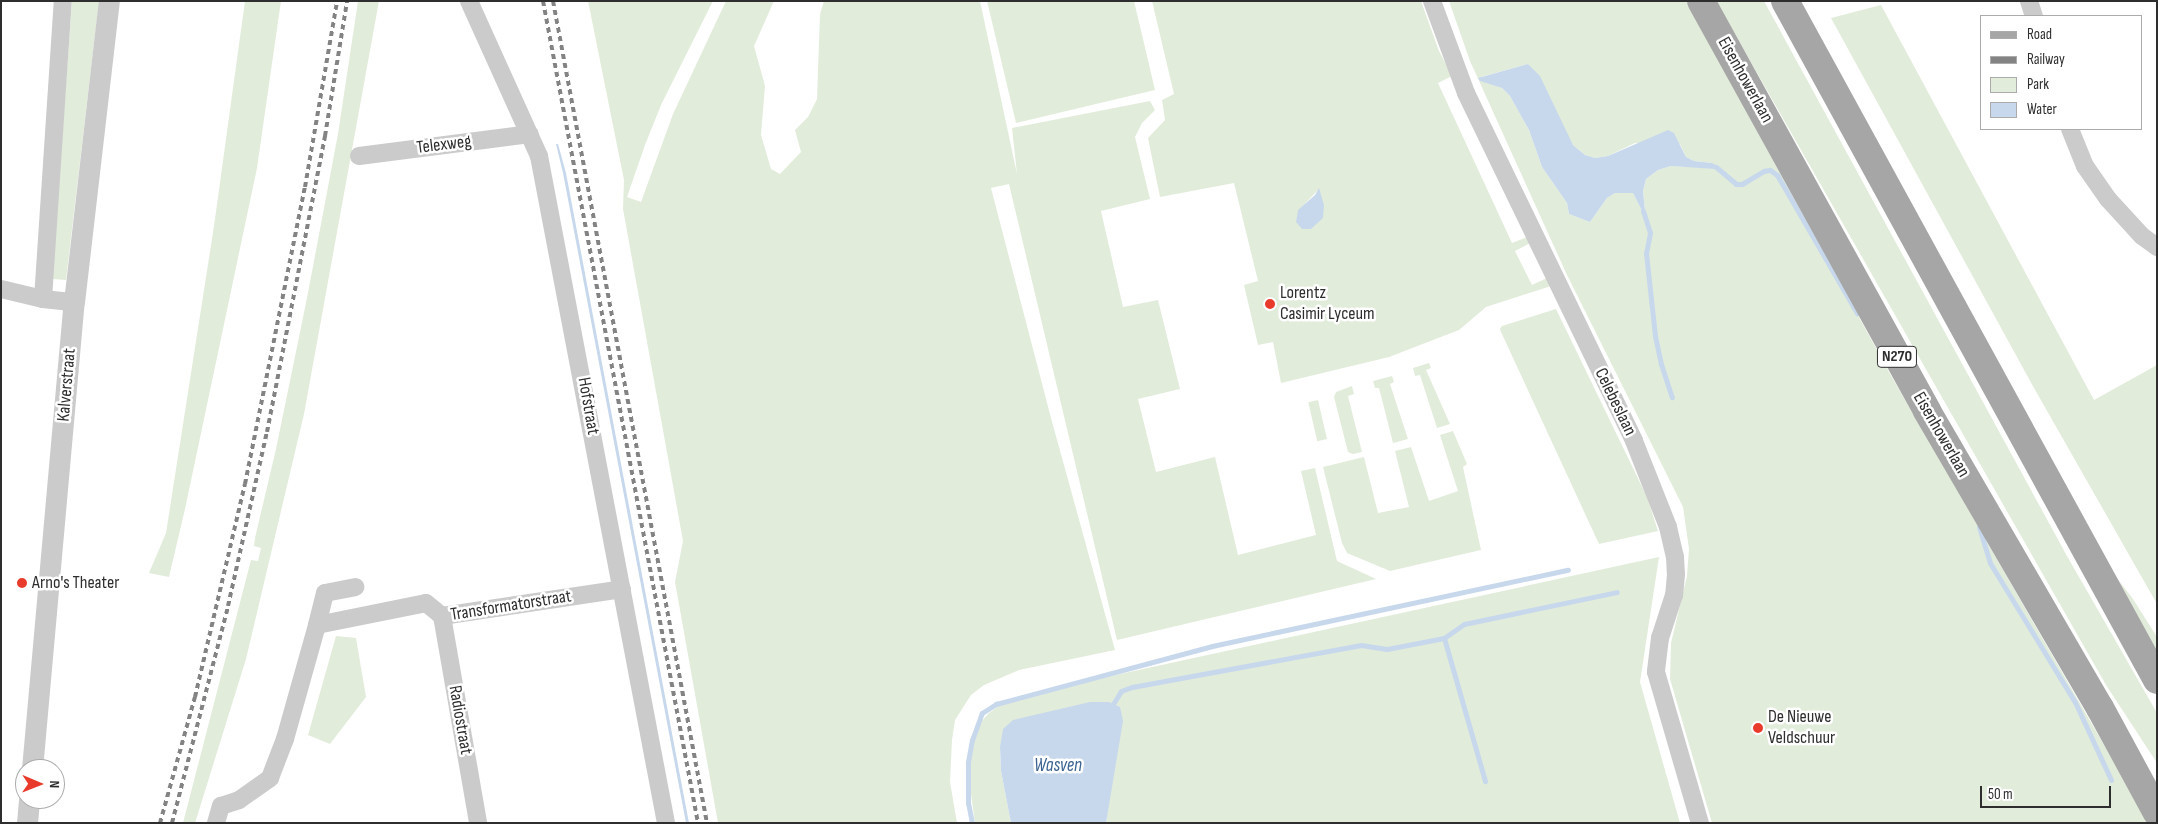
<!DOCTYPE html>
<html>
<head>
<meta charset="utf-8">
<style>
  body { margin:0 }
  #map { position:relative; width:2158px; height:824px; overflow:hidden; background:#fff; font-family:"Sofia Sans Condensed",sans-serif }
  div>[style] { position:absolute }
  [style*='--x'] { left:calc(var(--x)*1px); top:calc(var(--y)*1px); width:calc(var(--w)*1px); rotate:calc(var(--a)*1deg) }
  .green>* { inset:0; background:#e2ecdb; transform-origin:0 0 }
  .water>* { inset:0; background:#c7d8ec }
  .stream>* { height:5px; margin:-2.5px; padding:0 2.5px; transform-origin:2.5px; border-radius:2.5px; background:#c7d8ec }
  .minor>* { height:18px; margin:-9px; padding:0 9px; transform-origin:9px; border-radius:9px; background:#cbcbcb }
  .tertiary>* { height:21px; margin:-10.5px; padding:0 10.5px; transform-origin:10.5px; border-radius:10.5px; background:#cbcbcb }
  .primary>* { height:28px; margin:-14px; padding:0 14px; transform-origin:14px; border-radius:14px; background:#a6a6a6 }
  .rail>* { height:4px; margin-top:-2px; transform-origin:0; background:repeating-linear-gradient(90deg,#838383 0 5px,transparent 0 9px) }
  .dots>* { width:14px; height:14px; translate:-50% -50%; box-sizing:border-box; border:2px solid #fff; border-radius:50% }
  span { translate:-50% -50%; white-space:nowrap; text-align:center; line-height:1.15; -webkit-text-stroke:5px #fff; paint-order:stroke }
  .shield-label span { padding:1px 4px; background:#fff; border:1px solid; border-radius:4px; -webkit-text-stroke-width:0 }
  .shield-label { font-size:16px; color:#2e2e2e; font-weight:700 }
  .street-label { font-size:18px; color:#2e2e2e }
  .poi-label { font-size:18px; color:#2e2e2e }
  .left { translate:0 -50%; text-align:left }
  .water-label { font-size:19px; color:#3a6392; font-style:italic }
  .frame { position:absolute; inset:0; border:2px solid #2e2e2e; pointer-events:none }
  .legend { position:absolute; left:1980px; top:15px; width:162px; height:115px; box-sizing:border-box; background:#fff; border:1px solid #ababab; margin:0; padding:6px 9px; list-style:none; font-size:15px; color:#2e2e2e }
  .legend li { display:flex; align-items:center; gap:10px; height:25px }
  .legend b { width:25px; border:1px solid #ababab }
  .north { position:absolute; left:15px; top:759px; width:50px; height:50px; box-sizing:border-box; background:#fff; border:1px solid #ababab; border-radius:50%; rotate:91deg; font-size:14px; font-weight:700; line-height:20px; text-align:center; color:#2e2e2e }
  .north::after { content:''; display:block; margin:auto; width:18px; height:22px; background:#e93b2c; clip-path:polygon(50% 0,100% 100%,50% 72%,0 100%) }
  .scale { position:absolute; left:1980px; top:786px; width:131px; height:22px; box-sizing:border-box; border:2px solid #2e2e2e; border-top:0; padding-left:6px; font-size:15px; line-height:18px; white-space:nowrap; color:#2e2e2e; -webkit-text-stroke:4px #fff; paint-order:stroke }
</style>
</head>
<body>
<div id="map">
  <div class="green">
    <div style="clip-path:polygon(72px 1px,99px 1px,66px 280px,52px 279px)"></div>
    <div style="clip-path:polygon(245px 1px,281px 1px,257px 168px,185px 509px,169px 577px,149px 573px,166px 533px,214px 226px)"></div>
    <div style="clip-path:polygon(358px 1px,379px 1px,304px 414px,246px 659px,195px 823px,183px 823px,251px 560px,258px 561px,261px 548px,254px 546px,255px 538px,276px 449px,307px 298px,338px 134px)"></div>
    <div style="clip-path:polygon(588px 1px,713px 1px,661px 105px,645px 145px,627px 197px,641px 202px,673px 114px,726px 1px,774px 1px,754px 46px,765px 86px,761px 135px,771px 169px,780px 174px,801px 152px,795px 130px,808px 117px,817px 99px,820px 14px,824px 1px,980px 1px,1017px 174px,1012px 128px,1150px 101px,1155px 110px,1142px 123px,1135px 137px,1150px 199px,1101px 211px,1123px 307px,1158px 300px,1180px 389px,1138px 399px,1156px 472px,1215px 457px,1238px 555px,1316px 535px,1301px 471px,1315px 468px,1337px 561px,1376px 579px,1117px 640px,1009px 184px,991px 188px,1051px 418px,1115px 650px,1019px 670px,984px 685px,971px 695px,955px 720px,952px 740px,950px 782px,957px 823px,718px 823px,675px 582px,683px 541px,623px 209px,624px 180px)"></div>
    <div style="clip-path:polygon(987px 1px,1134px 1px,1155px 90px,1016px 123px)"></div>
    <div style="clip-path:polygon(evenodd,1152px 1px,1421px 1px,1439px 51px,1452px 76px,1438px 83px,1512px 243px,1527px 237px,1530px 243px,1515px 251px,1532px 285px,1547px 278px,1551px 286px,1486px 307px,1459px 330px,1389px 357px,1281px 383px,1273px 342px,1258px 345px,1244px 285px,1258px 281px,1234px 183px,1160px 197px,1148px 138px,1165px 120px,1162px 100px,1174px 94px,1152px 1px,1319px 189px,1302px 229px,1298px 211px,1319px 189px)"></div>
    <div style="clip-path:polygon(evenodd,1449px 1px,1686px 1px,1889px 372px,2149px 823px,1712px 823px,1670px 679px,1671px 643px,1687px 576px,1689px 549px,1683px 507px,1567px 275px,1470px 61px,1449px 1px,1528px 64px,1573px 145px,1585px 155px,1595px 158px,1608px 156px,1635px 143px,1680px 144px,1686px 157px,1694px 161px,1712px 163px,1715px 168px,1671px 166px,1658px 170px,1646px 179px,1643px 191px,1645px 210px,1642px 211px,1633px 193px,1615px 193px,1607px 198px,1590px 222px,1569px 214px,1567px 203px,1542px 167px,1529px 130px,1510px 96px,1502px 88px,1483px 80px,1481px 77px,1528px 64px)"></div>
    <div style="clip-path:polygon(1716px 1px,1764px 1px,2067px 556px,2157px 713px,2157px 763px,2106px 685px)"></div>
    <div style="clip-path:polygon(1881px 5px,2094px 400px,2157px 365px,2157px 604px,2034px 388px,1831px 18px)"></div>
    <div style="clip-path:polygon(1556px 309px,1647px 497px,1658px 531px,1599px 544px,1501px 332px,1500px 329px,1502px 326px)"></div>
    <div style="clip-path:polygon(1429px 363px,1431px 368px,1426px 370px,1450px 424px,1437px 428px,1420px 375px,1415px 376px,1413px 368px)"></div>
    <div style="clip-path:polygon(1392px 376px,1394px 382px,1390px 384px,1408px 439px,1393px 443px,1379px 388px,1375px 388px,1373px 381px)"></div>
    <div style="clip-path:polygon(1352px 386px,1354px 394px,1348px 396px,1362px 452px,1353px 454px,1348px 452px,1334px 397px,1336px 392px)"></div>
    <div style="left:1318px;top:400px;width:40px;height:10px;rotate:77deg"></div>
    <div style="clip-path:polygon(1453px 431px,1467px 464px,1463px 467px,1481px 550px,1390px 571px,1347px 553px,1342px 543px,1323px 467px,1364px 457px,1378px 513px,1409px 507px,1395px 451px,1411px 447px,1429px 501px,1458px 491px,1440px 435px)"></div>
    <div style="clip-path:polygon(2096px 551px,2133px 599px,2157px 637px,2157px 663px)"></div>
    <div style="clip-path:polygon(1659px 557px,1640px 682px,1680px 823px,1106px 823px,1107px 816px,1000px 747px,1001px 771px,1011px 823px,975px 823px,969px 779px,970px 751px,974px 735px,980px 723px,989px 713px,1004px 702px,1019px 696px)"></div>
    <div style="clip-path:polygon(336px 636px,356px 638px,366px 697px,330px 744px,308px 735px)"></div>
  </div>
  <div class="water">
    <div style="clip-path:polygon(1528px 64px,1540px 76px,1573px 145px,1585px 155px,1595px 158px,1608px 156px,1668px 130px,1674px 133px,1686px 157px,1694px 161px,1712px 163px,1716px 165px,1715px 169px,1671px 166px,1658px 170px,1646px 179px,1643px 191px,1645px 210px,1642px 211px,1633px 193px,1615px 193px,1607px 198px,1590px 222px,1569px 214px,1567px 203px,1542px 167px,1529px 130px,1510px 96px,1502px 88px,1480px 81px,1478px 78px)"></div>
    <div style="clip-path:polygon(556px 144px,558px 144px,566px 173px,689px 823px,686px 823px,563px 173px)"></div>
    <div style="clip-path:polygon(1319px 188px,1324px 205px,1323px 218px,1311px 229px,1302px 229px,1296px 222px,1298px 210px,1315px 195px)"></div>
    <div style="clip-path:polygon(1090px 702px,1109px 702px,1120px 707px,1123px 721px,1106px 823px,1011px 823px,1001px 771px,1000px 747px,1003px 729px,1013px 720px)"></div>
  </div>
  <div class="stream">
    <div style="--x:1716;--y:167;--w:26;--a:40"></div>
    <div style="--x:1736;--y:184;--w:6;--a:0"></div>
    <div style="--x:1742;--y:184;--w:26;--a:-31"></div>
    <div style="--x:1764;--y:171;--w:6;--a:-9"></div>
    <div style="--x:1770;--y:170;--w:9;--a:36"></div>
    <div style="--x:1777;--y:175;--w:160;--a:59.9"></div>
    <div style="--x:1643;--y:211;--w:23;--a:72"></div>
    <div style="--x:1650;--y:233;--w:20;--a:101"></div>
    <div style="--x:1646;--y:253;--w:83;--a:83.8"></div>
    <div style="--x:1655;--y:336;--w:29;--a:78"></div>
    <div style="--x:1661;--y:364;--w:35;--a:72"></div>
    <div style="--x:1979;--y:527;--w:38;--a:73"></div>
    <div style="--x:1990;--y:563;--w:163;--a:58.6"></div>
    <div style="--x:2075;--y:702;--w:86;--a:65.2"></div>
    <div style="--x:1444;--y:638;--w:149;--a:74"></div>
    <div style="--x:1113;--y:704;--w:15;--a:-58"></div>
    <div style="--x:1121;--y:691;--w:12;--a:-20"></div>
    <div style="--x:1132;--y:687;--w:233;--a:-10.4"></div>
    <div style="--x:1361;--y:645;--w:26;--a:9"></div>
    <div style="--x:1387;--y:649;--w:58;--a:-10.9"></div>
    <div style="--x:1444;--y:638;--w:24;--a:-35"></div>
    <div style="--x:1464;--y:624;--w:156;--a:-11.8"></div>
    <div style="--x:972;--y:823;--w:20;--a:-101"></div>
    <div style="--x:968;--y:803;--w:41;--a:-90"></div>
    <div style="--x:968;--y:762;--w:22;--a:-80"></div>
    <div style="--x:972;--y:740;--w:29;--a:-70"></div>
    <div style="--x:982;--y:713;--w:17;--a:-33"></div>
    <div style="--x:996;--y:704;--w:224;--a:-15"></div>
    <div style="--x:1212;--y:646;--w:364;--a:-12.1"></div>
  </div>
  <div class="minor">
    <div style="--x:469;--y:1;--w:170;--a:65.7"></div>
    <div style="--x:539;--y:156;--w:679;--a:79.22"></div>
    <div style="--x:1432;--y:1;--w:98;--a:69.7"></div>
    <div style="--x:1466;--y:93;--w:386;--a:64.2"></div>
    <div style="--x:1634;--y:441;--w:92;--a:68.4"></div>
    <div style="--x:1668;--y:527;--w:31;--a:77"></div>
    <div style="--x:1675;--y:557;--w:17;--a:87"></div>
    <div style="--x:1676;--y:574;--w:21;--a:95"></div>
    <div style="--x:1674;--y:595;--w:45;--a:108"></div>
    <div style="--x:1660;--y:638;--w:34;--a:97"></div>
    <div style="--x:1656;--y:672;--w:157;--a:73.8"></div>
    <div style="--x:2029;--y:1;--w:16;--a:72"></div>
    <div style="--x:2070;--y:129;--w:40;--a:68"></div>
    <div style="--x:2085;--y:166;--w:40;--a:55.1"></div>
    <div style="--x:2108;--y:199;--w:50;--a:47.4"></div>
    <div style="--x:2142;--y:236;--w:19;--a:36"></div>
    <div style="--x:359;--y:156;--w:172;--a:-7.3"></div>
    <div style="--x:1;--y:289;--w:43;--a:13.4"></div>
    <div style="--x:43;--y:299;--w:31;--a:6"></div>
    <div style="--x:43;--y:299;--w:299;--a:-86.2"></div>
    <div style="--x:442;--y:616;--w:210;--a:80.1"></div>
    <div style="--x:317;--y:625;--w:33;--a:-76"></div>
    <div style="--x:325;--y:593;--w:31;--a:-11"></div>
    <div style="--x:216;--y:823;--w:18;--a:-74"></div>
    <div style="--x:221;--y:806;--w:19;--a:-18"></div>
    <div style="--x:239;--y:800;--w:38;--a:-35"></div>
    <div style="--x:270;--y:778;--w:42;--a:-69"></div>
    <div style="--x:285;--y:739;--w:118;--a:-74.3"></div>
    <div style="--x:317;--y:625;--w:111;--a:-11.4"></div>
    <div style="--x:426;--y:603;--w:21;--a:39"></div>
    <div style="--x:442;--y:616;--w:182;--a:-8.5"></div>
  </div>
  <div class="tertiary">
    <div style="--x:32;--y:769;--w:469;--a:-84.9"></div>
    <div style="--x:74;--y:302;--w:303;--a:-83.4"></div>
    <div style="--x:27;--y:823;--w:24;--a:-85"></div>
  </div>
  <div class="primary">
    <div style="--x:1701;--y:1;--w:468;--a:61.1"></div>
    <div style="--x:1927;--y:411;--w:344;--a:59.8"></div>
    <div style="--x:2100;--y:708;--w:119;--a:61.5"></div>
    <div style="--x:1785;--y:1;--w:774;--a:61.28"></div>
  </div>
  <div class="rail">
    <div style="--x:543;--y:1;--w:836;--a:79.32"></div>
    <div style="--x:553;--y:1;--w:836;--a:79.39"></div>
    <div style="--x:160;--y:823;--w:131;--a:-74.5"></div>
    <div style="--x:195;--y:697;--w:219;--a:-76.8"></div>
    <div style="--x:245;--y:484;--w:303;--a:-78.6"></div>
    <div style="--x:305;--y:187;--w:189;--a:-80.2"></div>
    <div style="--x:172;--y:823;--w:224;--a:-75.5"></div>
    <div style="--x:228;--y:606;--w:178;--a:-77.4"></div>
    <div style="--x:267;--y:432;--w:302;--a:-78.9"></div>
    <div style="--x:325;--y:136;--w:137;--a:-80.7"></div>
  </div>
  <div class="dots">
    <div style="left:1270px;top:304px;background:#e93b2c"></div>
    <div style="left:22px;top:583px;background:#e93b2c"></div>
    <div style="left:1758px;top:728px;background:#e93b2c"></div>
  </div>
  <div class="shield-label">
    <span style="left:1897px;top:357px">N270</span>
  </div>
  <div class="street-label">
    <span style="left:1745px;top:80px;rotate:61deg">Eisenhowerlaan</span>
    <span style="left:444px;top:145px;rotate:-7deg">Telexweg</span>
    <span style="left:67px;top:385px;rotate:-85deg">Kalverstraat</span>
    <span style="left:1615px;top:402px;rotate:64deg">Celebeslaan</span>
    <span style="left:588px;top:406px;rotate:80deg">Hofstraat</span>
    <span style="left:1941px;top:435px;rotate:60deg">Eisenhowerlaan</span>
    <span style="left:511px;top:606px;rotate:-9deg">Transformatorstraat</span>
    <span style="left:460px;top:720px;rotate:80deg">Radiostraat</span>
  </div>
  <div class="poi-label">
    <span class="left" style="left:1280px;top:304px">Lorentz<br>Casimir Lyceum</span>
    <span class="left" style="left:32px;top:583px">Arno's Theater</span>
    <span class="left" style="left:1768px;top:728px">De Nieuwe<br>Veldschuur</span>
  </div>
  <div class="water-label">
    <span style="left:1058px;top:766px">Wasven</span>
  </div>
  <div class="frame"></div>
  <ul class="legend">
  <li><b style="height:6px;background:#a6a6a6"></b>Road</li>
  <li><b style="height:6px;background:#838383"></b>Railway</li>
  <li><b style="height:14px;background:#e2ecdb"></b>Park</li>
  <li><b style="height:14px;background:#c7d8ec"></b>Water</li>
  </ul>
  <div class="north">N</div>
  <div class="scale">50 m</div>
</div>
</body>
</html>
